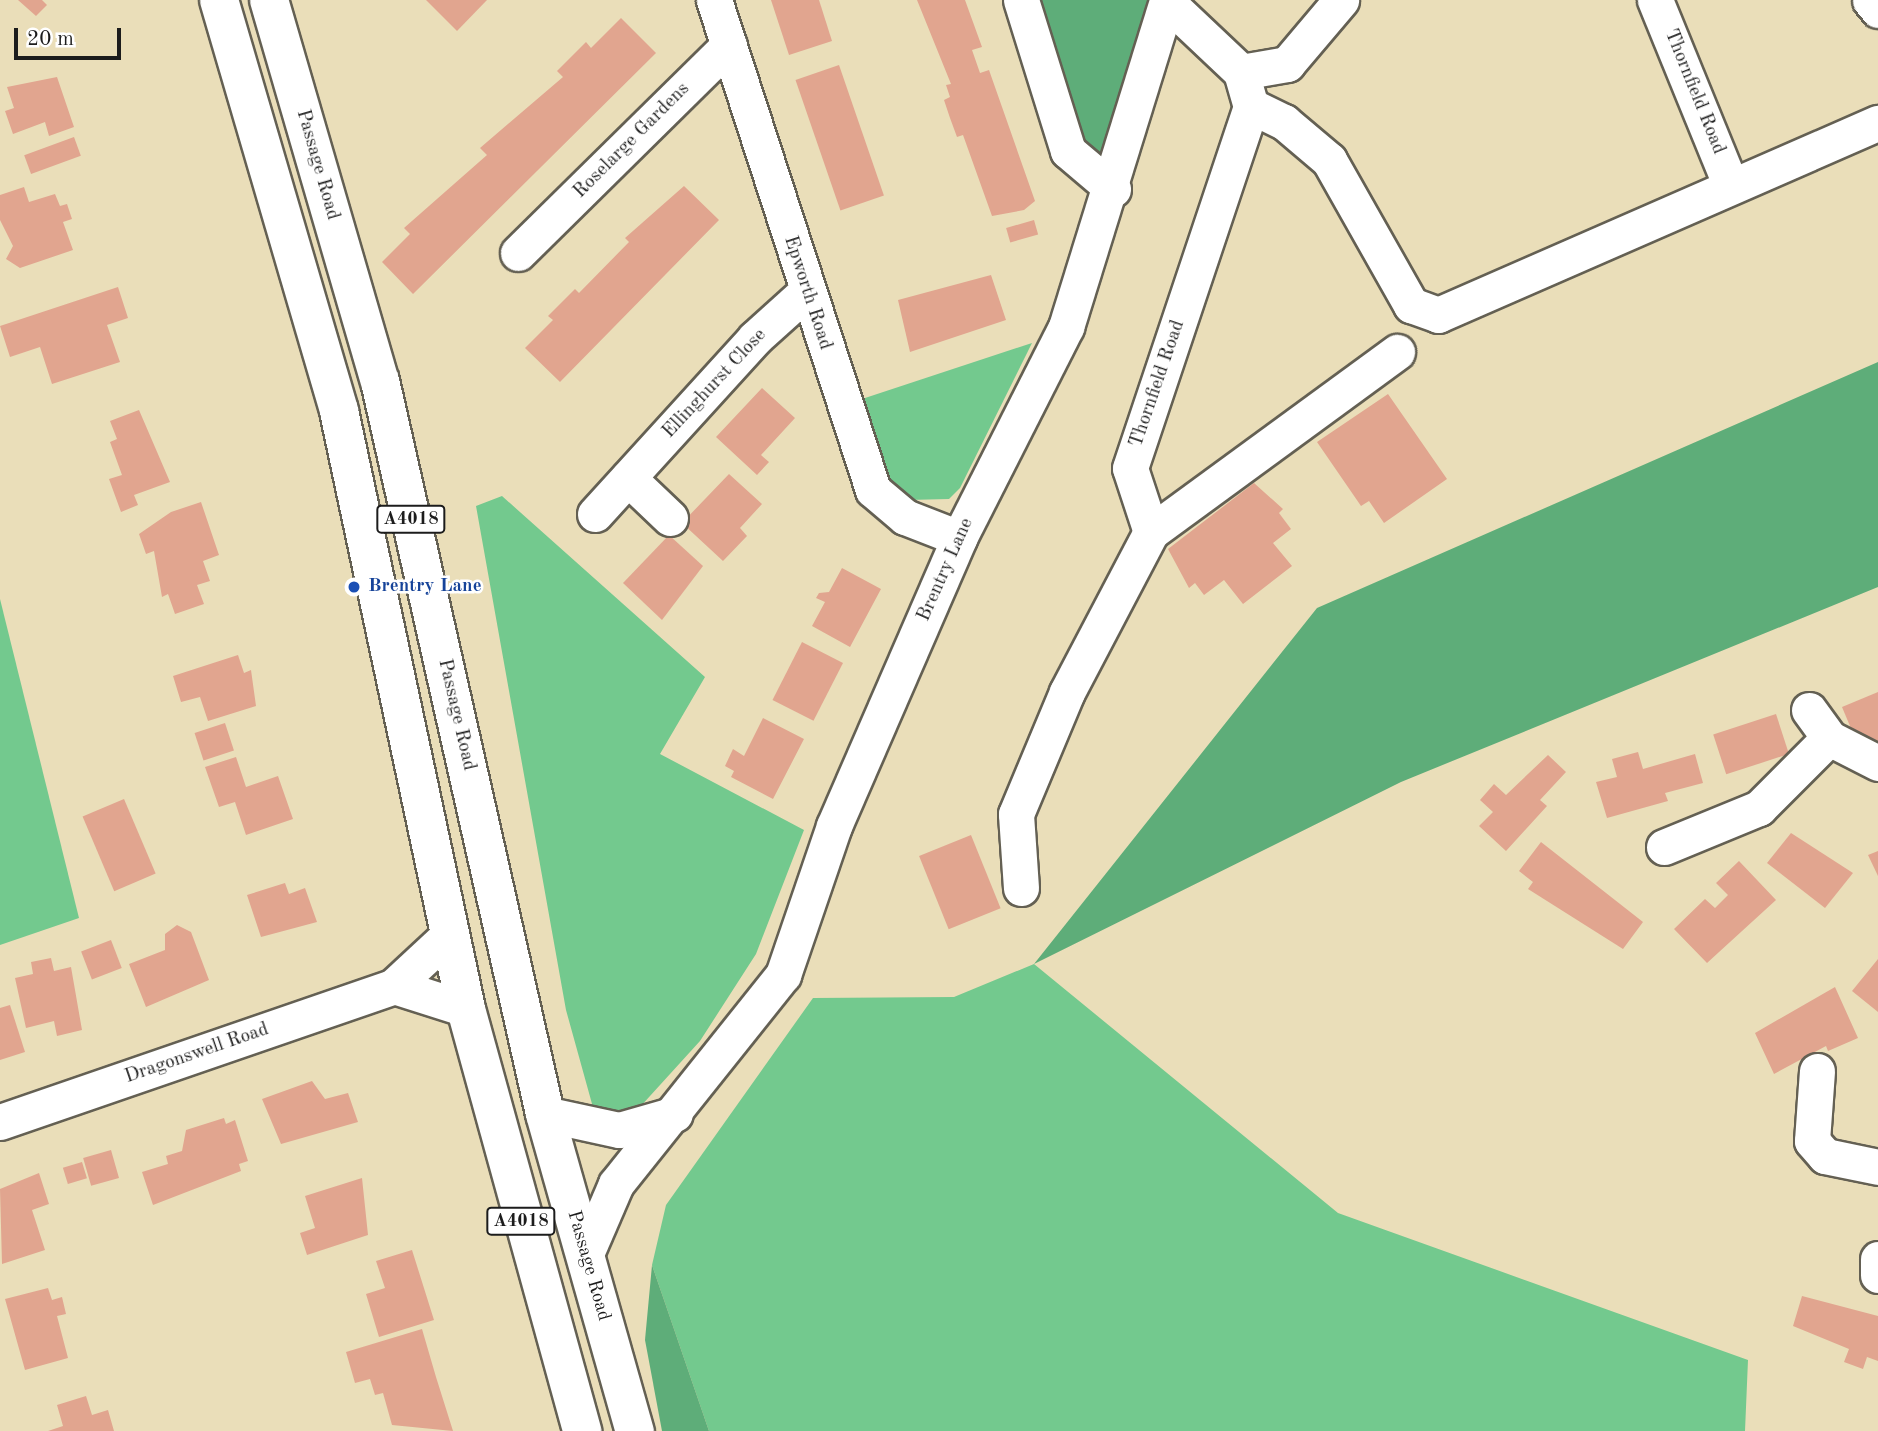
<!DOCTYPE html>
<html>
<head>
<meta charset="utf-8">
<style>
  body { margin:0 }
  #map { position:relative; width:1878px; height:1431px; overflow:hidden; background:#eadeb9; font-family:"Old Standard TT",serif }
  div>[style] { position:absolute }
  [style*='--x'] { left:calc(var(--x)*1px); top:calc(var(--y)*1px); width:calc(var(--w)*1px); rotate:calc(var(--a)*1deg) }
  .green>* { inset:0; background:#73c98e }
  .forest>* { inset:0; background:#5ead79 }
  .building>* { inset:0; background:#e1a58f; transform-origin:0 0 }
  .roads { filter:drop-shadow(2px 0 #646053) drop-shadow(-2px 0 #646053) drop-shadow(0 2px #646053) drop-shadow(0 -2px #646053) }
  .minor>* { height:35px; margin:-17.5px; padding:0 17.5px; transform-origin:17.5px; border-radius:17.5px; background:#fff }
  .major>* { height:38px; margin:-19px; padding:0 19px; transform-origin:19px; border-radius:19px; background:#fff }
  .dots>* { width:19px; height:19px; translate:-50% -50%; box-sizing:border-box; border:4px solid #fff; border-radius:50% }
  span { translate:-50% -50%; white-space:nowrap; text-align:center; line-height:1.15; -webkit-text-stroke:5px #fff; paint-order:stroke }
  .shield-label span { padding:2px 5px; background:#fff; border:2px solid; border-radius:5px; -webkit-text-stroke-width:0 }
  .shield-label { font-size:18px; color:#1c1c1c; font-weight:700 }
  .street-label { font-size:19px; color:#1c1c1c }
  .transit-label { font-size:19px; color:#164399; font-weight:700 }
  .left { translate:0 -50%; text-align:left }
  .scale { position:absolute; left:14px; top:28px; width:107px; height:32px; box-sizing:border-box; border:4px solid #1c1c1c; border-top:0; padding-left:9px; font-size:21px; line-height:24px; white-space:nowrap; color:#1c1c1c; -webkit-text-stroke:5px #fff; paint-order:stroke }
</style>
</head>
<body>
<div id="map">
  <div class="green">
    <div style="clip-path:polygon(1032px 343px,960px 488px,949px 499px,907px 500px,885px 477px,862px 399px)"></div>
    <div style="clip-path:polygon(502px 496px,705px 677px,660px 754px,804px 830px,756px 954px,700px 1041px,630px 1118px,594px 1111px,566px 1010px,476px 506px)"></div>
    <div style="clip-path:polygon(0 599px,79px 918px,0 945px)"></div>
    <div style="clip-path:polygon(1034px 964px,1338px 1213px,1748px 1360px,1745px 1431px,709px 1431px,652px 1265px,666px 1205px,813px 998px,954px 997px)"></div>
  </div>
  <div class="forest">
    <div style="clip-path:polygon(1041px 0,1158px 0,1113px 153px,1099px 157px,1081px 150px)"></div>
    <div style="clip-path:polygon(1878px 362px,1878px 587px,1401px 782px,1034px 964px,1317px 608px)"></div>
    <div style="clip-path:polygon(652px 1265px,709px 1431px,662px 1431px,645px 1340px)"></div>
  </div>
  <div class="building">
    <div style="clip-path:polygon(18px 0,42px 0,47px 5px,36px 16px)"></div>
    <div style="clip-path:polygon(426px 0,487px 0,457px 31px)"></div>
    <div style="clip-path:polygon(771px 0,819px 0,832px 41px,789px 55px)"></div>
    <div style="clip-path:polygon(917px 0,965px 0,982px 47px,972px 50px,980px 73px,989px 70px,1035px 201px,1024px 210px,992px 216px,963px 135px,957px 137px,950px 118px,944px 100px,950px 97px,946px 85px,951px 84px)"></div>
    <div style="clip-path:polygon(621px 18px,656px 53px,413px 294px,382px 262px,410px 234px,404px 228px,487px 155px,480px 148px,563px 77px,557px 71px,586px 42px,591px 48px)"></div>
    <div style="left:839px;top:65px;width:138px;height:46px;rotate:71deg"></div>
    <div style="clip-path:polygon(57px 77px,74px 127px,49px 136px,45px 122px,13px 134px,5px 111px,14px 108px,7px 87px)"></div>
    <div style="left:74px;top:137px;width:20px;height:53px;rotate:70deg"></div>
    <div style="clip-path:polygon(684px 186px,719px 220px,560px 382px,525px 348px,553px 320px,548px 316px,575px 289px,579px 293px,629px 242px,625px 238px)"></div>
    <div style="clip-path:polygon(24px 187px,29px 202px,55px 194px,60px 206px,67px 204px,72px 219px,63px 222px,73px 250px,20px 268px,6px 259px,13px 246px,0 220px,0 195px)"></div>
    <div style="left:1034px;top:220px;width:15px;height:29px;rotate:74deg"></div>
    <div style="clip-path:polygon(991px 275px,1006px 320px,910px 352px,898px 300px)"></div>
    <div style="clip-path:polygon(118px 287px,128px 318px,107px 325px,120px 362px,52px 384px,40px 347px,10px 357px,0 326px)"></div>
    <div style="clip-path:polygon(762px 388px,795px 418px,761px 455px,769px 462px,757px 475px,716px 437px)"></div>
    <div style="clip-path:polygon(1388px 394px,1447px 479px,1384px 523px,1369px 501px,1361px 506px,1317px 442px)"></div>
    <div style="clip-path:polygon(139px 410px,170px 482px,134px 495px,138px 505px,121px 512px,109px 479px,122px 475px,110px 442px,117px 439px,110px 421px)"></div>
    <div style="clip-path:polygon(729px 474px,762px 504px,740px 528px,747px 536px,723px 561px,682px 523px)"></div>
    <div style="clip-path:polygon(1254px 483px,1283px 509px,1279px 513px,1291px 529px,1273px 543px,1292px 566px,1243px 604px,1224px 580px,1204px 595px,1195px 583px,1189px 588px,1168px 549px)"></div>
    <div style="clip-path:polygon(201px 502px,219px 555px,203px 561px,210px 581px,197px 585px,204px 604px,175px 614px,168px 594px,162px 597px,154px 551px,146px 554px,139px 534px,171px 512px)"></div>
    <div style="clip-path:polygon(669px 535px,703px 566px,662px 620px,623px 583px)"></div>
    <div style="clip-path:polygon(842px 568px,881px 589px,850px 647px,812px 626px,825px 602px,816px 598px,819px 593px,829px 592px)"></div>
    <div style="left:802px;top:642px;width:46px;height:65px;rotate:27deg"></div>
    <div style="clip-path:polygon(238px 655px,244px 673px,251px 670px,256px 706px,208px 721px,200px 697px,181px 702px,173px 676px)"></div>
    <div style="clip-path:polygon(1878px 692px,1878px 742px,1860px 750px,1842px 707px)"></div>
    <div style="left:1776px;top:714px;width:42px;height:66px;rotate:72deg"></div>
    <div style="clip-path:polygon(763px 718px,804px 739px,773px 799px,731px 777px,734px 771px,725px 766px,733px 749px,744px 756px)"></div>
    <div style="left:225px;top:723px;width:29px;height:32px;rotate:72deg"></div>
    <div style="clip-path:polygon(1638px 752px,1643px 769px,1695px 754px,1703px 783px,1665px 793px,1668px 801px,1607px 818px,1596px 782px,1617px 777px,1612px 759px)"></div>
    <div style="clip-path:polygon(1548px 755px,1566px 772px,1540px 800px,1547px 806px,1506px 851px,1479px 826px,1493px 812px,1480px 800px,1494px 784px,1506px 795px)"></div>
    <div style="clip-path:polygon(236px 757px,246px 787px,278px 776px,293px 819px,246px 835px,235px 802px,219px 807px,205px 767px)"></div>
    <div style="left:124px;top:799px;width:81px;height:45px;rotate:67deg"></div>
    <div style="clip-path:polygon(1791px 833px,1853px 873px,1825px 908px,1767px 863px)"></div>
    <div style="left:971px;top:835px;width:79px;height:56px;rotate:68deg"></div>
    <div style="clip-path:polygon(1541px 842px,1643px 922px,1623px 949px,1528px 889px,1533px 882px,1519px 871px)"></div>
    <div style="clip-path:polygon(1878px 851px,1878px 876px,1868px 855px)"></div>
    <div style="clip-path:polygon(1739px 861px,1776px 900px,1707px 963px,1674px 929px,1705px 899px,1715px 908px,1728px 895px,1716px 883px)"></div>
    <div style="clip-path:polygon(285px 883px,289px 894px,305px 888px,317px 922px,261px 937px,247px 895px)"></div>
    <div style="clip-path:polygon(177px 925px,191px 932px,209px 980px,146px 1007px,129px 964px,165px 950px,165px 934px)"></div>
    <div style="left:111px;top:940px;width:30px;height:32px;rotate:69deg"></div>
    <div style="clip-path:polygon(51px 958px,54px 971px,71px 967px,82px 1030px,57px 1036px,54px 1021px,26px 1028px,15px 978px,33px 974px,31px 962px)"></div>
    <div style="clip-path:polygon(1878px 959px,1878px 1012px,1852px 991px)"></div>
    <div style="clip-path:polygon(1835px 987px,1858px 1038px,1828px 1051px,1826px 1046px,1774px 1074px,1755px 1033px)"></div>
    <div style="clip-path:polygon(10px 1005px,25px 1052px,0 1060px,0 1008px)"></div>
    <div style="clip-path:polygon(312px 1081px,325px 1099px,348px 1093px,358px 1122px,281px 1144px,262px 1099px)"></div>
    <div style="clip-path:polygon(224px 1118px,226px 1124px,235px 1120px,248px 1161px,239px 1164px,241px 1171px,153px 1205px,142px 1172px,168px 1164px,166px 1156px,182px 1151px,186px 1130px)"></div>
    <div style="left:111px;top:1150px;width:29px;height:29px;rotate:74deg"></div>
    <div style="left:82px;top:1162px;width:17px;height:20px;rotate:73deg"></div>
    <div style="clip-path:polygon(39px 1173px,49px 1204px,32px 1210px,45px 1250px,2px 1264px,0 1189px)"></div>
    <div style="clip-path:polygon(362px 1178px,368px 1235px,307px 1255px,300px 1233px,315px 1228px,305px 1196px)"></div>
    <div style="clip-path:polygon(412px 1250px,434px 1320px,379px 1337px,366px 1294px,385px 1288px,376px 1261px)"></div>
    <div style="clip-path:polygon(48px 1288px,52px 1300px,62px 1297px,66px 1314px,57px 1316px,68px 1358px,25px 1370px,5px 1299px)"></div>
    <div style="clip-path:polygon(1802px 1296px,1878px 1316px,1878px 1361px,1867px 1357px,1863px 1369px,1844px 1362px,1849px 1349px,1793px 1326px)"></div>
    <div style="clip-path:polygon(422px 1329px,436px 1377px,453px 1431px,392px 1425px,383px 1393px,375px 1395px,370px 1379px,355px 1383px,346px 1352px)"></div>
    <div style="clip-path:polygon(86px 1396px,92px 1415px,108px 1410px,114px 1431px,48px 1431px,63px 1426px,57px 1405px)"></div>
  </div>
  <div class="roads">
    <div class="minor">
      <div style="--x:714;--y:0;--w:515;--a:72.02"></div>
      <div style="--x:873;--y:490;--w:42;--a:40.2"></div>
      <div style="--x:905;--y:517;--w:58;--a:21.3"></div>
      <div style="--x:1021;--y:0;--w:158;--a:72.7"></div>
      <div style="--x:1068;--y:151;--w:59;--a:40.2"></div>
      <div style="--x:1655;--y:0;--w:201;--a:67.8"></div>
      <div style="--x:1870;--y:0;--w:13;--a:51"></div>
      <div style="--x:1167;--y:2;--w:102;--a:43.4"></div>
      <div style="--x:1241;--y:72;--w:35;--a:74"></div>
      <div style="--x:1251;--y:106;--w:37;--a:26"></div>
      <div style="--x:1284;--y:122;--w:59;--a:40.2"></div>
      <div style="--x:1329;--y:160;--w:167;--a:60.5"></div>
      <div style="--x:1411;--y:305;--w:29;--a:20"></div>
      <div style="--x:1438;--y:315;--w:480;--a:-23.6"></div>
      <div style="--x:1241;--y:72;--w:47;--a:-9.9"></div>
      <div style="--x:1287;--y:64;--w:84;--a:-49.8"></div>
      <div style="--x:518;--y:253;--w:296;--a:-44.6"></div>
      <div style="--x:628;--y:478;--w:58;--a:43.6"></div>
      <div style="--x:595;--y:514;--w:238;--a:-47.7"></div>
      <div style="--x:755;--y:338;--w:69;--a:-42"></div>
      <div style="--x:1151;--y:532;--w:67;--a:-108.2"></div>
      <div style="--x:1130;--y:468;--w:382;--a:-71.5"></div>
      <div style="--x:1809;--y:710;--w:34;--a:54"></div>
      <div style="--x:1829;--y:738;--w:55;--a:27"></div>
      <div style="--x:1664;--y:847;--w:103;--a:-22.3"></div>
      <div style="--x:1759;--y:808;--w:99;--a:-45"></div>
      <div style="--x:1021;--y:888;--w:74;--a:-93.9"></div>
      <div style="--x:1016;--y:814;--w:132;--a:-67.3"></div>
      <div style="--x:1067;--y:692;--w:181;--a:-62.3"></div>
      <div style="--x:1151;--y:532;--w:305;--a:-36.2"></div>
      <div style="--x:394;--y:986;--w:76;--a:17.7"></div>
      <div style="--x:1817;--y:1071;--w:70;--a:94.1"></div>
      <div style="--x:1812;--y:1141;--w:20;--a:49"></div>
      <div style="--x:1825;--y:1156;--w:54;--a:11.7"></div>
      <div style="--x:545;--y:1114;--w:76;--a:12.2"></div>
      <div style="--x:619;--y:1130;--w:58;--a:-15.9"></div>
      <div style="--x:0;--y:1122;--w:417;--a:-19"></div>
      <div style="--x:394;--y:986;--w:76;--a:-42.9"></div>
      <div style="--x:585;--y:1256;--w:78;--a:-66.7"></div>
      <div style="--x:616;--y:1184;--w:268;--a:-51.4"></div>
      <div style="--x:783;--y:975;--w:157;--a:-71.1"></div>
      <div style="--x:834;--y:826;--w:314;--a:-66.5"></div>
      <div style="--x:959;--y:538;--w:237;--a:-63.1"></div>
      <div style="--x:1066;--y:327;--w:342;--a:-72.8"></div>
      <div style="--x:1878;--y:1259;--w:16;--a:90"></div>
    </div>
    <div class="major">
      <div style="--x:219;--y:0;--w:428;--a:73.7"></div>
      <div style="--x:339;--y:411;--w:611;--a:78.01"></div>
      <div style="--x:466;--y:1009;--w:438;--a:74.6"></div>
      <div style="--x:269;--y:0;--w:397;--a:73.8"></div>
      <div style="--x:380;--y:381;--w:751;--a:77.31"></div>
      <div style="--x:545;--y:1114;--w:330;--a:74.2"></div>
    </div>
  </div>
  <div class="dots">
    <div style="left:354px;top:587px;background:#1a4fb4"></div>
  </div>
  <div class="shield-label">
    <span style="left:411px;top:519px">A4018</span>
    <span style="left:521px;top:1221px">A4018</span>
  </div>
  <div class="street-label">
    <span style="left:1694px;top:92px;rotate:68deg">Thornfield Road</span>
    <span style="left:632px;top:141px;rotate:-45deg">Roselarge Gardens</span>
    <span style="left:317px;top:165px;rotate:74deg">Passage Road</span>
    <span style="left:807px;top:293px;rotate:72deg">Epworth Road</span>
    <span style="left:715px;top:384px;rotate:-47deg">Ellinghurst Close</span>
    <span style="left:1158px;top:384px;rotate:-71deg">Thornfield Road</span>
    <span style="left:946px;top:570px;rotate:-66deg">Brentry Lane</span>
    <span style="left:456px;top:715px;rotate:77deg">Passage Road</span>
    <span style="left:197px;top:1054px;rotate:-19deg">Dragonswell Road</span>
    <span style="left:588px;top:1266px;rotate:74deg">Passage Road</span>
  </div>
  <div class="transit-label">
    <span class="left" style="left:368px;top:587px">Brentry Lane</span>
  </div>
  <div class="scale">20 m</div>
</div>
</body>
</html>
